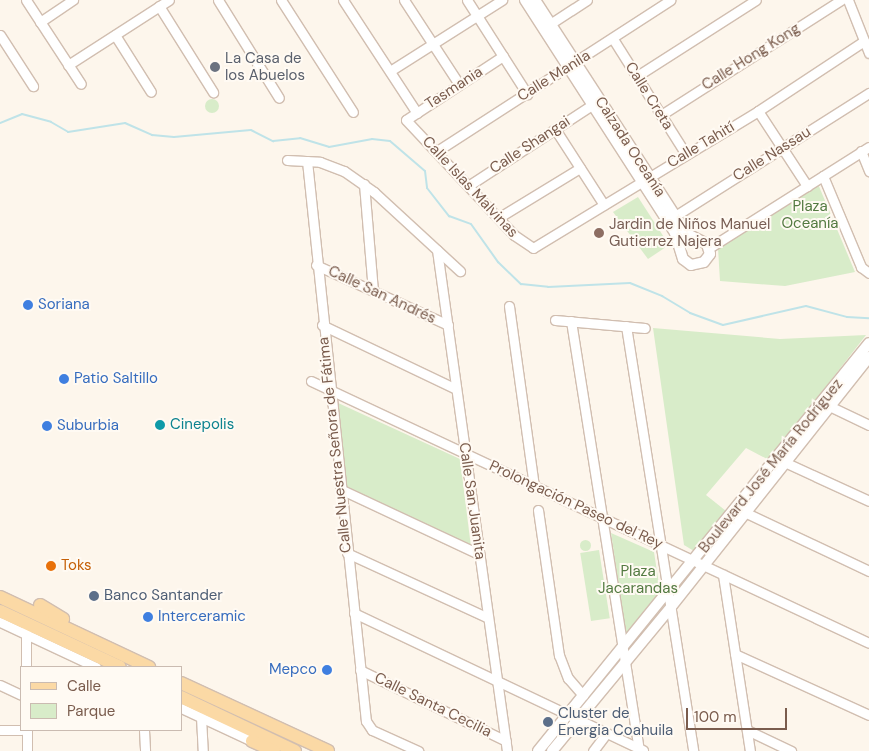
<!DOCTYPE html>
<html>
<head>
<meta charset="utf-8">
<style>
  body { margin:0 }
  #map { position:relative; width:869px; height:751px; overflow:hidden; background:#fdf6ec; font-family:"DM Sans",sans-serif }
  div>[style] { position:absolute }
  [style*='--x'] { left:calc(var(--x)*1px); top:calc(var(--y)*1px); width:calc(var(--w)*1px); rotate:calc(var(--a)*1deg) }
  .green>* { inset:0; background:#d8ecc9; transform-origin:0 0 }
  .round { border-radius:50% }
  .stream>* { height:2px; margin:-1px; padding:0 1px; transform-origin:1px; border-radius:1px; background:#bfe3e8 }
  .roads { filter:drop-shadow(1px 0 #d1beb0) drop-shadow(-1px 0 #d1beb0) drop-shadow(0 1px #d1beb0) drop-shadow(0 -1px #d1beb0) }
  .minor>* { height:9px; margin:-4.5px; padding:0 4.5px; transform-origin:4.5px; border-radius:4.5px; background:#fff }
  .tertiary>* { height:10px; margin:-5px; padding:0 5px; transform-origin:5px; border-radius:5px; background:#fff }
  .primary>* { height:12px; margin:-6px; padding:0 6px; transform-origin:6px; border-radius:6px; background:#fbd9a5 }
  .dots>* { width:14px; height:14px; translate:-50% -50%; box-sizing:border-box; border:2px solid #fffaf3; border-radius:50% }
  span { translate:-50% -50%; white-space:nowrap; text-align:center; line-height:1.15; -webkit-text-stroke:4px #fffaf3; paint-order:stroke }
  .street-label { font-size:15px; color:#7a5c4d }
  .worship-label { font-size:15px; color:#5b616d }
  .left { translate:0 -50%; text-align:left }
  .park-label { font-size:15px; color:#537a41 }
  .education-label { font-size:15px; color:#785e54 }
  .shop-label { font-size:15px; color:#366cbe }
  .right { translate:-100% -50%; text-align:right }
  .culture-label { font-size:15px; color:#0d838f }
  .food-label { font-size:15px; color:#c56008 }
  .service-label { font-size:15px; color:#4e5e75 }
  .legend { position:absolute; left:20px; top:666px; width:162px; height:65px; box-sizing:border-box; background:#fffaf3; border:1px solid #cabbb1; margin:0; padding:6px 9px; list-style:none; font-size:15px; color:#7a5c4d }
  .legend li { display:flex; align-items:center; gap:10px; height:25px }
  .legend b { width:25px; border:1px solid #cabbb1 }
  .scale { position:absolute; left:686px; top:708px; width:101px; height:22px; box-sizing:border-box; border:2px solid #7a5c4d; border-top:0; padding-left:6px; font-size:15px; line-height:18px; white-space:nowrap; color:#7a5c4d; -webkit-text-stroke:4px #fffaf3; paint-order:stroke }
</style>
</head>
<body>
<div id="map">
  <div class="green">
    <div class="round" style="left:205px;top:99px;width:14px;height:14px"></div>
    <div style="clip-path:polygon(818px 184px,855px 272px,785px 286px,720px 281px,718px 248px)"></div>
    <div style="clip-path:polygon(638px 197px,669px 245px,648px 259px,613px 212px)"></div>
    <div style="clip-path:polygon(653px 328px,780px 339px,866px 335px,769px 460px,746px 448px,706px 495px,726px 511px,694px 551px,684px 545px)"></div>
    <div style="clip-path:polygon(336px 402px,460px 459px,471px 547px,345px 487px)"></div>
    <div style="clip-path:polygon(611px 533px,654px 552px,660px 591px,626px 634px)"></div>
    <div class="round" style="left:579.5px;top:539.5px;width:11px;height:11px"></div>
    <div style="left:599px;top:550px;width:69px;height:19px;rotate:81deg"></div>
  </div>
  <div class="stream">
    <div style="--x:0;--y:123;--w:24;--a:-22"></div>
    <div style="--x:22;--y:114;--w:30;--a:15"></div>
    <div style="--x:51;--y:122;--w:20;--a:30"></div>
    <div style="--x:68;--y:132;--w:58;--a:-9"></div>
    <div style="--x:125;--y:123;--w:30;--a:24"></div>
    <div style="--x:152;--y:135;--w:22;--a:5"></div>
    <div style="--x:174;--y:137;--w:77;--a:-5.2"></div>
    <div style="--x:251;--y:130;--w:25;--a:27"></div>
    <div style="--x:273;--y:141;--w:27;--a:-6"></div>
    <div style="--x:300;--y:138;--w:30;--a:17"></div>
    <div style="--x:329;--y:147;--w:44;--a:-10.5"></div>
    <div style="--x:372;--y:139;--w:18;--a:6"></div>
    <div style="--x:390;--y:141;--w:46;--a:40.6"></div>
    <div style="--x:425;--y:171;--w:17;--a:83"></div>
    <div style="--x:427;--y:188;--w:36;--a:52"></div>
    <div style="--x:449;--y:216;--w:23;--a:20"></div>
    <div style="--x:471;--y:224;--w:47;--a:54.6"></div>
    <div style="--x:498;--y:262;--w:32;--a:44"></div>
    <div style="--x:521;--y:284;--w:27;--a:6"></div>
    <div style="--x:548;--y:287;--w:82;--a:-2.8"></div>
    <div style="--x:630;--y:283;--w:35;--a:22"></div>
    <div style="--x:662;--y:296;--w:33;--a:31"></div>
    <div style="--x:690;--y:313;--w:35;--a:20"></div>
    <div style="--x:723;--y:325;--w:85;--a:-12.9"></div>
    <div style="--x:806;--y:306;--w:42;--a:15"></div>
    <div style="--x:847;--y:317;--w:22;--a:3"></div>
  </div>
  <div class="roads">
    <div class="minor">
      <div style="--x:26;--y:0;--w:100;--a:56.8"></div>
      <div style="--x:218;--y:0;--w:115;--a:58.1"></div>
      <div style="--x:281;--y:0;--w:133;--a:57.3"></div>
      <div style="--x:343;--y:0;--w:135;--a:56.8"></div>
      <div style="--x:404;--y:0;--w:100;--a:56.8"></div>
      <div style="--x:467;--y:0;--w:112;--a:57.4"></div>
      <div style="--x:848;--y:0;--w:57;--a:68.4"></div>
      <div style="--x:159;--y:6;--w:102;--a:57.9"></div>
      <div style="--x:40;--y:22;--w:40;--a:-34"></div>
      <div style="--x:550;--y:24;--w:44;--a:-33"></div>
      <div style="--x:0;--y:35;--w:61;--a:57.1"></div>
      <div style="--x:115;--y:35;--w:67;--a:57.7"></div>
      <div style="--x:613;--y:39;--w:135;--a:57.7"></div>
      <div style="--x:503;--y:56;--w:116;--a:146.6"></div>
      <div style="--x:406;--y:120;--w:158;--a:46.8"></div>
      <div style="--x:514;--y:235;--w:23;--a:34"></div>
      <div style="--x:533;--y:248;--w:263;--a:-31.3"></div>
      <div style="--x:758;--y:111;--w:127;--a:-33.4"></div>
      <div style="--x:68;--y:65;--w:120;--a:-32.8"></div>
      <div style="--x:390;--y:71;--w:133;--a:-32.4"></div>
      <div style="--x:637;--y:76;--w:141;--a:-32.6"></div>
      <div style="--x:758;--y:111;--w:90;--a:56.8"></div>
      <div style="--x:661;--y:115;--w:214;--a:-32.6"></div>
      <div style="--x:555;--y:129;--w:90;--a:57.2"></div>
      <div style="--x:437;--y:151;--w:278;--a:-32.9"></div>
      <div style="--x:861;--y:151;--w:22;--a:68"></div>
      <div style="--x:287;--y:160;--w:33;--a:3"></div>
      <div style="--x:320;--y:162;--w:26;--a:21"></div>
      <div style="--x:344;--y:171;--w:37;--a:35"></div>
      <div style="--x:374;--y:192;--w:117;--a:42.6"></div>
      <div style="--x:307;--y:161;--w:563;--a:83.99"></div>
      <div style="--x:366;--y:721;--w:11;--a:56"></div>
      <div style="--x:372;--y:730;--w:51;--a:24.5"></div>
      <div style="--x:823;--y:176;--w:99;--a:67.3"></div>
      <div style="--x:861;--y:267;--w:10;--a:37"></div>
      <div style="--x:364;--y:184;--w:107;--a:85.2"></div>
      <div style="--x:468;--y:186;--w:148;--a:-33.2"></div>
      <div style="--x:675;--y:216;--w:230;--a:-32.4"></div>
      <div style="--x:498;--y:218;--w:96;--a:-31.4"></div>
      <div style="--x:709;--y:248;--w:189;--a:-32.3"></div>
      <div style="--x:437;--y:250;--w:506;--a:82.05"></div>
      <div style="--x:316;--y:265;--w:145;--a:24.4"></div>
      <div style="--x:509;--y:306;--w:182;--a:82.1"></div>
      <div style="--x:555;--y:320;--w:90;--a:5.1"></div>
      <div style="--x:571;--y:321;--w:435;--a:81"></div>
      <div style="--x:322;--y:325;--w:148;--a:25.5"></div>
      <div style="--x:626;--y:326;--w:430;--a:81"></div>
      <div style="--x:311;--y:381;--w:616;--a:25.15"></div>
      <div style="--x:825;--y:404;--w:49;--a:25.5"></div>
      <div style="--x:780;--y:460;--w:98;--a:24.7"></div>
      <div style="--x:340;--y:489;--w:153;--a:25.1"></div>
      <div style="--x:538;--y:510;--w:147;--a:81.8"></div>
      <div style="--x:559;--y:655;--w:25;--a:69"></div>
      <div style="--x:568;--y:678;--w:23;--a:49"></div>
      <div style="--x:740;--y:510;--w:143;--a:25.3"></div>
      <div style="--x:347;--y:553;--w:155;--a:24.7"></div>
      <div style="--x:723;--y:575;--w:178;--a:81.3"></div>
      <div style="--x:354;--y:613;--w:320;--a:25.4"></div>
      <div style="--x:0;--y:622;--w:106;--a:25.1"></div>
      <div style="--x:26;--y:630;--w:37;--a:90"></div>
      <div style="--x:735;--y:654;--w:147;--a:24.5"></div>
      <div style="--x:360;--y:670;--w:162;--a:25.9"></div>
      <div style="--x:0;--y:685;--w:23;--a:25"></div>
      <div style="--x:181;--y:708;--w:78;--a:24.9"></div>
      <div style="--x:201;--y:717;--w:34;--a:87"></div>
      <div style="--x:0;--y:730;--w:21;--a:0"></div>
      <div style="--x:27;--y:730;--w:21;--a:90"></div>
      <div style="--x:144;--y:730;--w:21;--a:87"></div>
      <div style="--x:747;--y:730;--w:49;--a:25.5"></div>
      <div style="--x:593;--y:751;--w:21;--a:-53"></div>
    </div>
    <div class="tertiary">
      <div style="--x:525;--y:0;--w:277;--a:57.2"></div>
      <div style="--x:675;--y:233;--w:27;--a:73"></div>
      <div style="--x:683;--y:259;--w:10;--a:37"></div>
      <div style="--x:691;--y:265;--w:13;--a:-13"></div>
      <div style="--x:704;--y:262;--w:10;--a:-53"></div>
      <div style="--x:710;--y:254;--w:10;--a:-107"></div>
      <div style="--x:707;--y:244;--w:22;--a:-153"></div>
      <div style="--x:687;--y:234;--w:279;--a:-123"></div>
      <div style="--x:538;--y:751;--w:525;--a:-50.95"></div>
      <div style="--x:552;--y:751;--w:187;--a:-50.4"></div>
      <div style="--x:671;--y:607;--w:319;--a:-51.6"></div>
    </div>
    <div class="primary">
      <div style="--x:0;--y:597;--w:165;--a:25.2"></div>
      <div style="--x:40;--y:605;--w:27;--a:31"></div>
      <div style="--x:0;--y:611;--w:132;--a:25"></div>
      <div style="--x:181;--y:683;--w:162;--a:24.8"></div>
      <div style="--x:181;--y:697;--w:126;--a:25.3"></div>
      <div style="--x:252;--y:741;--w:24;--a:24"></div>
    </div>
  </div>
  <div class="dots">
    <div style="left:215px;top:67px;background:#6b7280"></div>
    <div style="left:599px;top:233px;background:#8d6e63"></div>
    <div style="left:28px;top:305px;background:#3f7fe0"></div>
    <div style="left:64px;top:379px;background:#3f7fe0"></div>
    <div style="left:160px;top:425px;background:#0f9aa8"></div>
    <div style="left:47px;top:426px;background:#3f7fe0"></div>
    <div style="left:51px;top:566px;background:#e8710a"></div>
    <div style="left:94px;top:596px;background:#5c6f8a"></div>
    <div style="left:148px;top:617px;background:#3f7fe0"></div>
    <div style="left:327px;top:670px;background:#3f7fe0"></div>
    <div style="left:548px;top:722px;background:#5c6f8a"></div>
  </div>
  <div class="street-label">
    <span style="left:751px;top:57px;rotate:-32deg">Calle Hong Kong</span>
    <span style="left:554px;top:76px;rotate:-32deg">Calle Manila</span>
    <span style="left:454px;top:88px;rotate:-33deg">Tasmania</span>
    <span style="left:649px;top:96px;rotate:58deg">Calle Creta</span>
    <span style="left:530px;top:145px;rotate:-33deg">Calle Shangai</span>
    <span style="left:701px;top:145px;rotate:-31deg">Calle Tahití</span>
    <span style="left:630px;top:147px;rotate:57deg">Calzada Oceanía</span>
    <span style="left:772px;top:154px;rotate:-32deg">Calle Nassau</span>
    <span style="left:470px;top:187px;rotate:47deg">Calle Islas Malvinas</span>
    <span style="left:382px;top:295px;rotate:25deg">Calle San Andrés</span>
    <span style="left:335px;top:445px;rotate:-96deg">Calle Nuestra Señora de Fátima</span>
    <span style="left:771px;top:466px;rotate:-51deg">Boulevard José María Rodríguez</span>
    <span style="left:472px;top:501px;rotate:82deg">Calle San Juanita</span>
    <span style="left:576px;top:505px;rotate:25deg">Prolongación Paseo del Rey</span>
    <span style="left:433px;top:705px;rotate:26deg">Calle Santa Cecilia</span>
  </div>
  <div class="worship-label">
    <span class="left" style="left:225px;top:67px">La Casa de<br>los Abuelos</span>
  </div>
  <div class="park-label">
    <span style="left:810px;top:215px">Plaza<br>Oceanía</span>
    <span style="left:638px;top:580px">Plaza<br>Jacarandas</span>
  </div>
  <div class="education-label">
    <span class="left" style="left:609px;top:233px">Jardin de Niños Manuel<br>Gutierrez Najera</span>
  </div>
  <div class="shop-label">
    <span class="left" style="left:38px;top:305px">Soriana</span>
    <span class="left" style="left:74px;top:379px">Patio Saltillo</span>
    <span class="left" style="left:57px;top:426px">Suburbia</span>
    <span class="left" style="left:158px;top:617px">Interceramic</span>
    <span class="right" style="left:317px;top:670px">Mepco</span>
  </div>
  <div class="culture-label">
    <span class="left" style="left:170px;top:425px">Cinepolis</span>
  </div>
  <div class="food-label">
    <span class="left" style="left:61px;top:566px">Toks</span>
  </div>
  <div class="service-label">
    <span class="left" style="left:104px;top:596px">Banco Santander</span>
    <span class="left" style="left:558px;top:722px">Cluster de<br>Energia Coahuila</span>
  </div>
  <ul class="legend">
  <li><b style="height:6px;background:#fbd9a5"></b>Calle</li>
  <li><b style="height:14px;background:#d8ecc9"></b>Parque</li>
  </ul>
  <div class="scale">100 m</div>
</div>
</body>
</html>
